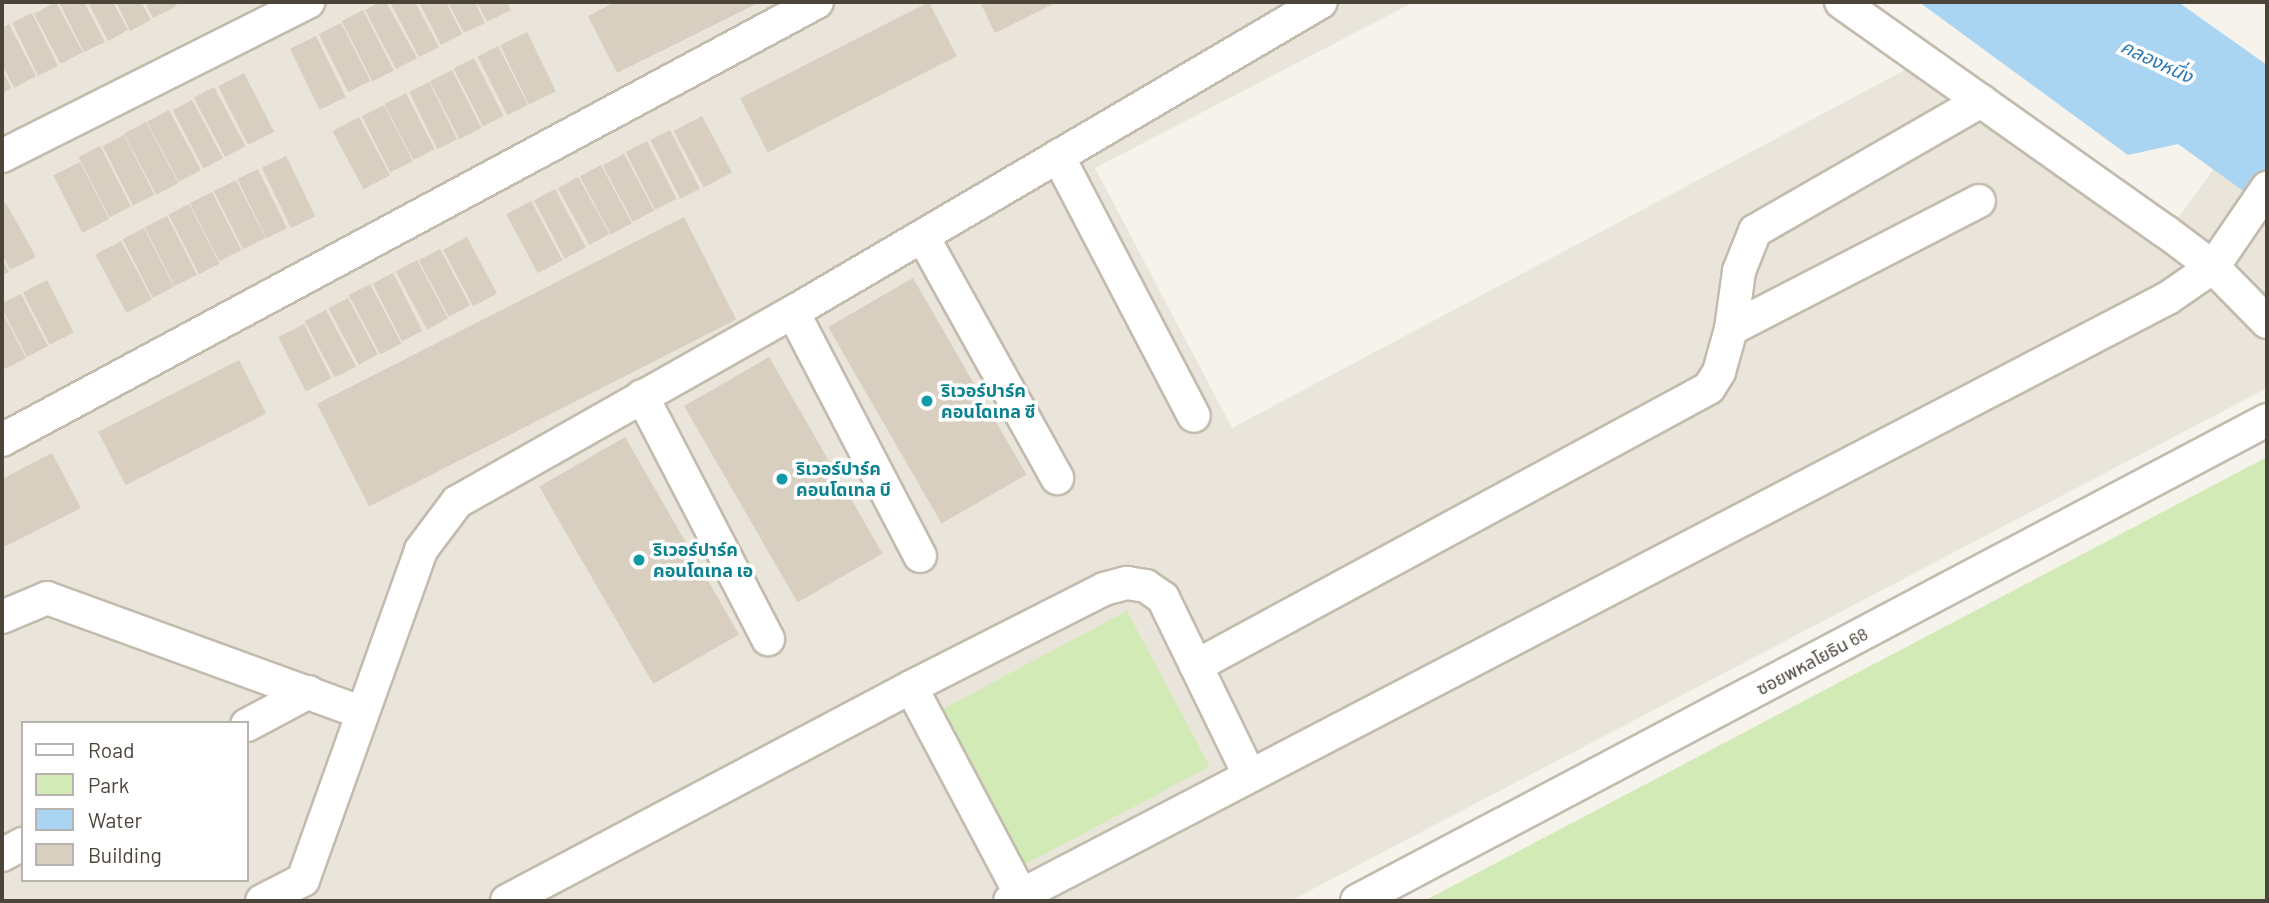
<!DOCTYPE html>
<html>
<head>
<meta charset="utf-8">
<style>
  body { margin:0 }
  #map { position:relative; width:2269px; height:903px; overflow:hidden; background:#f6f3ec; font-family:Barlow,"Noto Sans Thai",sans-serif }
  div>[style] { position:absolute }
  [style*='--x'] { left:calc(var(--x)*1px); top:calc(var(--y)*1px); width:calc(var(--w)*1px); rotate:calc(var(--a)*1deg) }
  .residential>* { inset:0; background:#eae5da }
  .green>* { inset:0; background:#d2eab5; transform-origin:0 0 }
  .water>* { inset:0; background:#a9d4f2 }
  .building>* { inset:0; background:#d8cfc1; transform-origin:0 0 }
  .roads { filter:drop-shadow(2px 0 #c2bbae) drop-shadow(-2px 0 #c2bbae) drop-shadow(0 2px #c2bbae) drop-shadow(0 -2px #c2bbae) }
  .minor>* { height:32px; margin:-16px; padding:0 16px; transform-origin:16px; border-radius:16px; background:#fff }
  .dots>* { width:19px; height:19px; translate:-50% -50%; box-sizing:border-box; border:4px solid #fff; border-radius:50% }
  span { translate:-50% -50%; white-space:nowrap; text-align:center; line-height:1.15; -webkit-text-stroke:7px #fff; paint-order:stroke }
  .culture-label { font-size:18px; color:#0d838f; font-weight:700 }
  .left { translate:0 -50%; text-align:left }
  .street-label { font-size:18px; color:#4b4439 }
  .water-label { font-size:19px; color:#2e7ab2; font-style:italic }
  .frame { position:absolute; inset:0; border:4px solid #4b4439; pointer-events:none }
  .legend { position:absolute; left:21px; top:721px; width:228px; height:161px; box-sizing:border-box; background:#fff; border:2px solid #b7b4b0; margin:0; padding:9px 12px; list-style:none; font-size:21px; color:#4b4439 }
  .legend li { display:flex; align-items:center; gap:14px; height:35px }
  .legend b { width:35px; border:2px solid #b7b4b0 }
</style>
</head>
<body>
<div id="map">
  <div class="residential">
    <div style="clip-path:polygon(evenodd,2px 2px,1414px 2px,1095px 168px,1232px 428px,1937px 53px,2172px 226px,2267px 96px,2267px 388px,1290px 901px,2px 901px,2px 2px,23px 723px,247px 723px,247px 880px,23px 880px,23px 723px)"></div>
  </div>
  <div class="green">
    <div style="clip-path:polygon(2267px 457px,2267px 901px,1424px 901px)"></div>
    <div style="left:1127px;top:611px;width:176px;height:216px;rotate:62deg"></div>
  </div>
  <div class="water">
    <div style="clip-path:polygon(1919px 2px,2178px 2px,2267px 65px,2267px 208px,2178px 144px,2128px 155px)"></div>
  </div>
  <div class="building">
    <div style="left:56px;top:2px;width:57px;height:25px;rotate:62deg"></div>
    <div style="clip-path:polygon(59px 2px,84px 2px,105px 42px,84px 52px)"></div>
    <div style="clip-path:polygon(88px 2px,113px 2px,128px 30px,108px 41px)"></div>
    <div style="clip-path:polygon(116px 2px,141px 2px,151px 20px,130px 31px)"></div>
    <div style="clip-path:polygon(145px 2px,175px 2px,177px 6px,153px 18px)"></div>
    <div style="clip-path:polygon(380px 2px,386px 2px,417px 58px,396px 69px,365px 10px)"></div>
    <div style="clip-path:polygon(390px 2px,415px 2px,439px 47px,419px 57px)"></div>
    <div style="clip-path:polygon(419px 2px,446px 2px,462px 34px,441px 45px)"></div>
    <div style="clip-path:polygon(448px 2px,475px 2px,485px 23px,464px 33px)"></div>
    <div style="clip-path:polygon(477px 2px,507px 2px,511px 10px,487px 22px)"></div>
    <div style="clip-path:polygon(615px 2px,755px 2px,756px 4px,617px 73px,588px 16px)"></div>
    <div style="left:929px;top:2px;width:61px;height:212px;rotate:63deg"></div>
    <div style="clip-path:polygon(980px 2px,1057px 2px,995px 33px)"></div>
    <div style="left:363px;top:10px;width:68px;height:24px;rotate:63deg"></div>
    <div style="left:32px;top:13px;width:59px;height:22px;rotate:64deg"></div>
    <div style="left:341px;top:23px;width:65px;height:25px;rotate:63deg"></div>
    <div style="clip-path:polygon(9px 24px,36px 76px,14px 88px,2px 64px,2px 28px)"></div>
    <div style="left:527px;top:32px;width:66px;height:30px;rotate:64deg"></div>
    <div style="left:316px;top:36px;width:68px;height:29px;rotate:64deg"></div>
    <div style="left:498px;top:46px;width:66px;height:23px;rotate:63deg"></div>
    <div style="left:474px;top:58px;width:65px;height:23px;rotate:63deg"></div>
    <div style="clip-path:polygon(2px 69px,11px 88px,2px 94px)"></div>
    <div style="left:452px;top:70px;width:65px;height:25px;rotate:63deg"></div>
    <div style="left:244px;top:73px;width:66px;height:29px;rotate:63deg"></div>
    <div style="left:429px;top:82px;width:64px;height:22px;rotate:64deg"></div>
    <div style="left:214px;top:87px;width:67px;height:23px;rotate:62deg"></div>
    <div style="left:406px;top:93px;width:63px;height:24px;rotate:63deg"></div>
    <div style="left:192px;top:100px;width:66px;height:22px;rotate:62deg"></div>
    <div style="left:384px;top:105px;width:63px;height:25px;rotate:63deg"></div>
    <div style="left:169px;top:110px;width:68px;height:25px;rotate:62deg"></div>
    <div style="left:702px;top:116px;width:64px;height:32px;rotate:62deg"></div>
    <div style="left:359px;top:117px;width:66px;height:30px;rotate:62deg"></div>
    <div style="left:146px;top:122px;width:69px;height:25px;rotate:62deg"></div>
    <div style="left:670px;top:130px;width:66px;height:22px;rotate:63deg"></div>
    <div style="left:124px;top:135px;width:67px;height:24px;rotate:63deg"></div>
    <div style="left:647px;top:141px;width:65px;height:24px;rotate:63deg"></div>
    <div style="left:100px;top:146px;width:68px;height:24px;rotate:63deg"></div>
    <div style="left:624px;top:154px;width:64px;height:24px;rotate:62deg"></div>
    <div style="left:286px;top:156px;width:67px;height:27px;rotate:64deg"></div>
    <div style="left:80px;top:162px;width:64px;height:30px;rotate:63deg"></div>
    <div style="left:601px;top:165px;width:66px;height:24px;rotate:62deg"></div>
    <div style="left:258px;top:169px;width:66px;height:23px;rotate:64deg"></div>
    <div style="left:578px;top:177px;width:65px;height:23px;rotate:61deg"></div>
    <div style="left:236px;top:180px;width:65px;height:25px;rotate:63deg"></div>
    <div style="left:555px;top:189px;width:66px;height:24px;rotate:62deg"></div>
    <div style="left:212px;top:192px;width:65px;height:25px;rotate:63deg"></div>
    <div style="left:531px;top:201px;width:67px;height:28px;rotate:62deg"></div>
    <div style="clip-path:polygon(6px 203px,36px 257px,10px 270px,2px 254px,2px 205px)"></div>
    <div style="left:189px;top:204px;width:67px;height:23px;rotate:63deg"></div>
    <div style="left:167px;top:216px;width:66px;height:25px;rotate:63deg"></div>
    <div style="left:684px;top:217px;width:115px;height:412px;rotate:63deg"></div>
    <div style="left:144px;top:228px;width:66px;height:24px;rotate:63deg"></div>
    <div style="left:467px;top:237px;width:64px;height:27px;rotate:62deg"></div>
    <div style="left:121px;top:241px;width:66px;height:29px;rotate:62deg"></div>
    <div style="left:440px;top:249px;width:64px;height:24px;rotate:62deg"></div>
    <div style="clip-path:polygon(2px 258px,9px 272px,2px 275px)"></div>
    <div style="left:417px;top:260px;width:66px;height:24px;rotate:62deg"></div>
    <div style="left:393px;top:273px;width:65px;height:23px;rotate:63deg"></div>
    <div style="left:913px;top:278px;width:227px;height:98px;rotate:60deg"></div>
    <div style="left:47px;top:280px;width:59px;height:27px;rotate:63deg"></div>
    <div style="left:370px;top:284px;width:67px;height:24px;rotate:62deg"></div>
    <div style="clip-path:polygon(21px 294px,48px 346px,27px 357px,2px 308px,2px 303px)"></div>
    <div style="left:348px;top:298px;width:64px;height:22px;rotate:62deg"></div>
    <div style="left:326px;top:310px;width:64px;height:24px;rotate:62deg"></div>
    <div style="clip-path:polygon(2px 311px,26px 358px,5px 369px,2px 364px)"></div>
    <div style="left:304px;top:324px;width:61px;height:29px;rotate:63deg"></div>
    <div style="left:769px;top:357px;width:227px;height:98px;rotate:60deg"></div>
    <div style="left:239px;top:360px;width:60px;height:158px;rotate:63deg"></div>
    <div style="left:625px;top:437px;width:228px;height:99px;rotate:60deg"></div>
    <div style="clip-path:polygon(52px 453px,81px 508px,2px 548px,2px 479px)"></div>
  </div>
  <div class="roads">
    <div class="minor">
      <div style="--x:1841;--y:2;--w:397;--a:35.3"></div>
      <div style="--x:2165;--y:231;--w:60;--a:36.9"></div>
      <div style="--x:2213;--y:267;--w:77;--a:45.5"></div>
      <div style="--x:2;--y:156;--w:343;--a:-26.7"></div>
      <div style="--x:1058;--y:156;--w:293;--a:62.4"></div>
      <div style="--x:923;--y:237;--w:276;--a:60.9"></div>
      <div style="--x:793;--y:312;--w:275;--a:62.5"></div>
      <div style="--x:1731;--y:329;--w:279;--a:-27.3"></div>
      <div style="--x:642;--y:396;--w:274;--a:62.6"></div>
      <div style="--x:2;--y:440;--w:925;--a:-28.25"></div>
      <div style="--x:2;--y:617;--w:49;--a:-22.9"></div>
      <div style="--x:47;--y:598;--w:334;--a:20"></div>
      <div style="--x:1196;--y:666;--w:583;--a:-28.45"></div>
      <div style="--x:1709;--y:388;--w:19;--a:-58"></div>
      <div style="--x:1719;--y:372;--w:45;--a:-74.4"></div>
      <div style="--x:1731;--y:329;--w:59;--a:-82.1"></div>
      <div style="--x:1739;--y:271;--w:43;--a:-68.2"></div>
      <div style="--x:1755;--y:231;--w:261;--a:-29.9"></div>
      <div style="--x:911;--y:687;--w:235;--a:62.1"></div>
      <div style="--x:247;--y:725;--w:70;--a:-28"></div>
      <div style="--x:2;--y:855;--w:24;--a:-28"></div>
      <div style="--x:262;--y:901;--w:46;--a:-27.1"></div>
      <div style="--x:303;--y:880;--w:350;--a:-70.3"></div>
      <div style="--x:421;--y:550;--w:60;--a:-53.1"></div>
      <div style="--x:457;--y:502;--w:386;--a:-29.5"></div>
      <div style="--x:793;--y:312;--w:612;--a:-30.42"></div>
      <div style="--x:507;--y:901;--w:457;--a:-27.9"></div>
      <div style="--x:911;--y:687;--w:216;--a:-26.9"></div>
      <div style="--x:1104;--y:589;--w:24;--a:-15"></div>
      <div style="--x:1127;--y:583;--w:19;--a:9"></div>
      <div style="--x:1146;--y:586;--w:21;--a:35"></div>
      <div style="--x:1163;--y:598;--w:198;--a:64"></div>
      <div style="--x:1010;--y:901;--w:1306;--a:-27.51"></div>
      <div style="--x:2168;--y:298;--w:55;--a:-34.6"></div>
      <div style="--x:2213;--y:267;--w:96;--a:-55.6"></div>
      <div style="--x:1357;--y:901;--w:1029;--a:-27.86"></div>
    </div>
  </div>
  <div class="dots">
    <div style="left:927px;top:401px;background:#0f9aa8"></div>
    <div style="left:782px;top:479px;background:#0f9aa8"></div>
    <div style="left:639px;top:560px;background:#0f9aa8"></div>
  </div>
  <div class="culture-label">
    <span class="left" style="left:941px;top:401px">ริเวอร์ปาร์ค<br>คอนโดเทล ซี</span>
    <span class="left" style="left:796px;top:479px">ริเวอร์ปาร์ค<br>คอนโดเทล บี</span>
    <span class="left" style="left:653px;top:560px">ริเวอร์ปาร์ค<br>คอนโดเทล เอ</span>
  </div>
  <div class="street-label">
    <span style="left:1812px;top:661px;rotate:-28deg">ซอยพหลโยธิน 68</span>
  </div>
  <div class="water-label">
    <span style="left:2157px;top:61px;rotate:25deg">คลองหนึ่ง</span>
  </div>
  <div class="frame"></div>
  <ul class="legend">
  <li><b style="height:9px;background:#fff"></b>Road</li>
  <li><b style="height:19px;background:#d2eab5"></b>Park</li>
  <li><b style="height:19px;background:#a9d4f2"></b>Water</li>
  <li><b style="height:19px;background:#d8cfc1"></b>Building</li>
  </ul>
</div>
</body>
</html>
